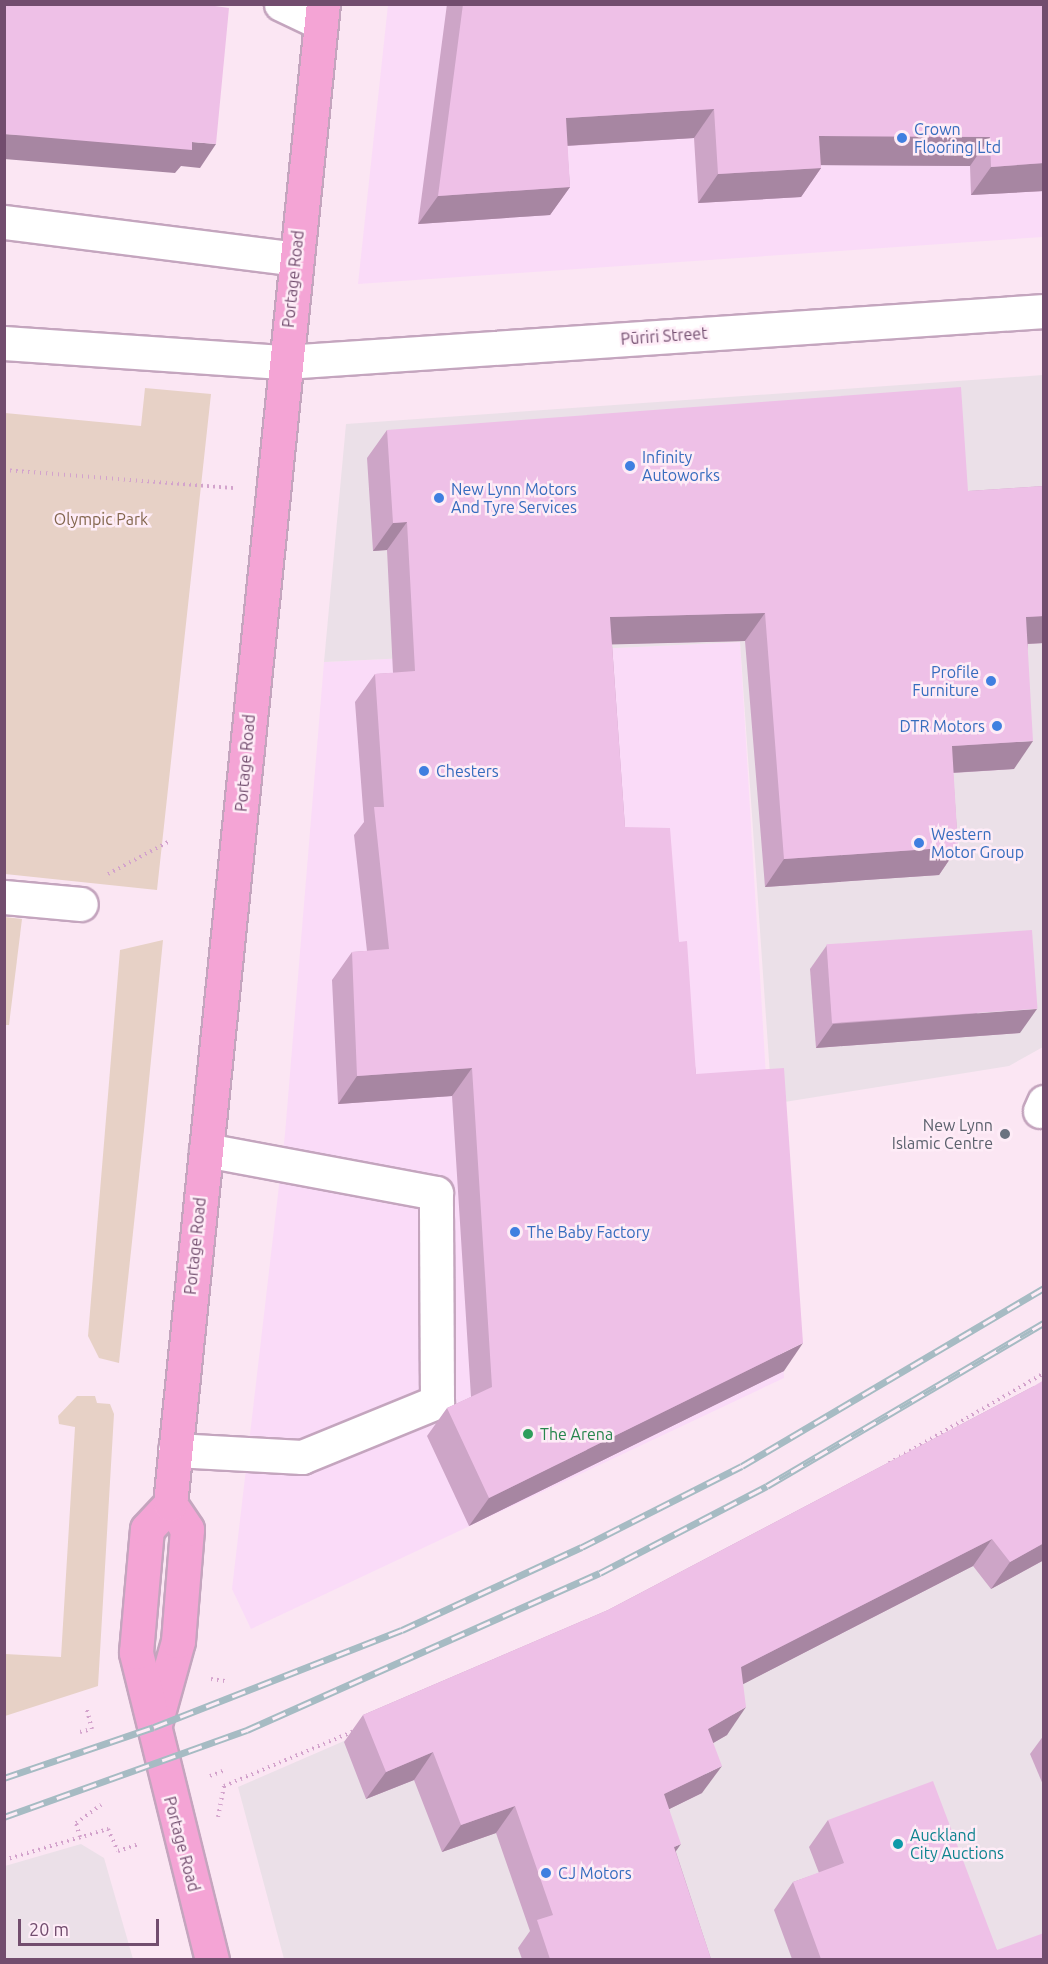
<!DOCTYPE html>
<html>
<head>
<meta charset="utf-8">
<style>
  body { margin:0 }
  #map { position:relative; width:1048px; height:1964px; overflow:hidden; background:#fbe6f3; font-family:Ubuntu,sans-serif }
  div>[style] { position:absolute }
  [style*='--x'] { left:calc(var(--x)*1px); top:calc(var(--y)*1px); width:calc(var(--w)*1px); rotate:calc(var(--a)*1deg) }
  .commercial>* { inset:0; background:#fadbf8 }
  .industrial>* { inset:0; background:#ebe0e8 }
  .green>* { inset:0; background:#e7d1c6 }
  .path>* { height:4px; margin-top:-2px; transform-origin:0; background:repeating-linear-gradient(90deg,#d3a3cc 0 1.5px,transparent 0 6px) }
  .roads { filter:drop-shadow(2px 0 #c4a5be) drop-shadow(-2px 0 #c4a5be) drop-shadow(0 2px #c4a5be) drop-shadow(0 -2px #c4a5be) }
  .minor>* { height:33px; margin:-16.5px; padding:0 16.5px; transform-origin:16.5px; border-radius:16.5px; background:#fff }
  .major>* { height:33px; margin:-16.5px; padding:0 16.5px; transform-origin:16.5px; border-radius:16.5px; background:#f4a4d5 }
  .rail>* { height:7px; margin-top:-3.5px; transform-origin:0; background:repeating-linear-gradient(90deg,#feecf7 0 14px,#a6bbc3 0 28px); box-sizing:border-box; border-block:2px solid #a6bbc3 }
  .wall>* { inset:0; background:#cda5c7 }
  .shaded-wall>* { inset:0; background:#a786a2 }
  .building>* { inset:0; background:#eec0e7; transform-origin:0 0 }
  .dots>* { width:16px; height:16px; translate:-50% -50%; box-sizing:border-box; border:3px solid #feecf7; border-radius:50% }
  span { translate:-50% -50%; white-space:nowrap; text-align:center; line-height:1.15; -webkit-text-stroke:5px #feecf7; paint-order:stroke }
  .shop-label { font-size:16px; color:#366cbe }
  .left { translate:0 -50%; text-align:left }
  .right { translate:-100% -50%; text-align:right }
  .street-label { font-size:16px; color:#724d6e }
  .park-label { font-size:16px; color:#82654c }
  .worship-label { font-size:16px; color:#5b616d }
  .leisure-label { font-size:16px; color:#27864d }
  .culture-label { font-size:16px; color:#0d838f }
  .frame { position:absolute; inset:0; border:6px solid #724d6e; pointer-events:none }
  .scale { position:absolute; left:18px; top:1919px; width:141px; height:27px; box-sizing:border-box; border:3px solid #724d6e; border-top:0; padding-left:8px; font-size:18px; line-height:21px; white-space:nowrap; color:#724d6e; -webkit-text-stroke:4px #feecf7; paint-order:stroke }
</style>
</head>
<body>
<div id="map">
  <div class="commercial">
    <div style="clip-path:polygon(388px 5px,1043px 5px,1043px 237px,358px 284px)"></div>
    <div style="clip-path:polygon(740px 642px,784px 1378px,251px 1629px,232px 1589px,285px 1134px,324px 662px)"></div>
  </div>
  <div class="industrial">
    <div style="clip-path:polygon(1043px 375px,1043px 1047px,1009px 1066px,772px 1104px,740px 642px,324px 662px,346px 424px)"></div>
    <div style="clip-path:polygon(1043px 1385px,1043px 1959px,284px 1959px,238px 1787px,593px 1633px)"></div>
    <div style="clip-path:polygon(81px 1844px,104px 1858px,133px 1959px,5px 1959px,5px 1866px)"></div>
  </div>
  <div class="green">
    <div style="clip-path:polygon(145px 388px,211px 394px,157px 890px,5px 874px,5px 413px,141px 426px)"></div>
    <div style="clip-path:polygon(5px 917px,22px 919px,9px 1025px,4px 1025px)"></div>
    <div style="clip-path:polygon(163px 940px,144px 1130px,119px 1363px,99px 1358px,88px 1336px,120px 950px)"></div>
    <div style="clip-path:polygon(77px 1396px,95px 1396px,97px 1403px,110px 1404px,114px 1414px,98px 1686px,5px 1716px,5px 1654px,61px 1657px,75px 1427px,59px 1424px,58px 1416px)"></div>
  </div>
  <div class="path">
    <div style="--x:4;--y:470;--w:231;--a:4.5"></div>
    <div style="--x:108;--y:874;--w:68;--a:-28.1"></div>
    <div style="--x:889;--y:1463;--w:179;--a:-30.1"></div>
    <div style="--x:211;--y:1679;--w:14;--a:8"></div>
    <div style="--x:80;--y:1732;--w:12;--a:-14"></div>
    <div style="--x:92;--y:1729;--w:20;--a:-105"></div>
    <div style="--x:210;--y:1776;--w:14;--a:-21"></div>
    <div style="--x:218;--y:1817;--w:32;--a:-79"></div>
    <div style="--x:224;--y:1786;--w:141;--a:-22.9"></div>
    <div style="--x:80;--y:1837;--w:15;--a:-106"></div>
    <div style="--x:76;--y:1823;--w:31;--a:-36"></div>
    <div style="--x:4;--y:1860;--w:109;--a:-16.6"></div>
    <div style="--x:108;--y:1829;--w:24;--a:66"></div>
    <div style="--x:118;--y:1851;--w:23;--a:-18"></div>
  </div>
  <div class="roads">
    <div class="minor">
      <div style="--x:281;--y:4;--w:42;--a:25.3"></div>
      <div style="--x:4;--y:222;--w:294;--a:7.2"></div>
      <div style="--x:4;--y:343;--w:282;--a:3.9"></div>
      <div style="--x:285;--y:362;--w:761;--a:-3.84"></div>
      <div style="--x:4;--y:897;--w:77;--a:5.2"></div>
      <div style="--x:1040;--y:1111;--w:10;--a:-66"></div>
      <div style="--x:175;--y:1450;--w:127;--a:3.2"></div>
      <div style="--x:302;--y:1457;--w:146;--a:-22.2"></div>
      <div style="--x:437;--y:1402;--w:209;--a:-90.3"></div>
      <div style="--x:436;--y:1193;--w:234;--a:-169.4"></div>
    </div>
    <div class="major">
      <div style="--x:155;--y:1724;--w:86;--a:-74.5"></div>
      <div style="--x:178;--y:1641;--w:112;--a:-85.4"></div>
      <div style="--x:187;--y:1529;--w:30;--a:-124"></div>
      <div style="--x:212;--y:1960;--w:317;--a:-103.9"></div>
      <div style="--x:136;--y:1652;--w:123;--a:-84.9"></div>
      <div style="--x:147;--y:1529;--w:34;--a:-47"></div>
      <div style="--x:170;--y:1504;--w:1508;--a:-84.18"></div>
    </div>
  </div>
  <div class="rail">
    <div style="--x:4;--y:1778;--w:158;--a:-18.8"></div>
    <div style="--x:154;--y:1727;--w:266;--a:-21.4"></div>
    <div style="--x:402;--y:1630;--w:198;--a:-24.8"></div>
    <div style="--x:582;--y:1547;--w:179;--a:-26.9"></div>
    <div style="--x:742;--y:1466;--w:351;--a:-30.5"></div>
    <div style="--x:4;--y:1817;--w:258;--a:-19.7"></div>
    <div style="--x:247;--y:1730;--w:386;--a:-24"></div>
    <div style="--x:600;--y:1573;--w:188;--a:-27.5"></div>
    <div style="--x:767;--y:1486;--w:321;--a:-30.5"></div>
  </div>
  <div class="wall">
    <div style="clip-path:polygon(447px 4px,1044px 4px,1044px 191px,971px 195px,970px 166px,821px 165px,821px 168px,801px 197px,698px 203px,694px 138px,567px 146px,570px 187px,550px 215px,418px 224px)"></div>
    <div style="clip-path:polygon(387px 430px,968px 491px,1044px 486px,1044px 643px,1028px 644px,1014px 769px,953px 773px,958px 847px,939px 875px,765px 887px,745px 641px,612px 644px,625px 827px,679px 942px,696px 1074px,784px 1371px,469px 1526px,427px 1436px,447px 1408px,471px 1397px,452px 1096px,338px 1104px,332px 980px,352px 952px,367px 951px,354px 835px,364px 822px,355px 702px,375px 674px,393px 673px,387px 550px,373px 551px,367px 458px)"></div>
    <div style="clip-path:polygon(827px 945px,1020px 1033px,816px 1048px,810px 969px)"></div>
    <div style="clip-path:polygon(1034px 1386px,1044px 1560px,991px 1589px,973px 1566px,743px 1684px,727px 1735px,713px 1743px,702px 1793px,669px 1809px,676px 1852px,711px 1959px,522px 1959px,518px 1948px,530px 1931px,496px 1833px,442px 1852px,414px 1780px,366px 1799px,344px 1742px,363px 1715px,608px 1610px)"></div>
    <div style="clip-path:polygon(1044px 1735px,1044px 1787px,1030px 1754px)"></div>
    <div style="clip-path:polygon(828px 1820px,997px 1950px,1044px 1959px,792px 1959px,774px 1910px,793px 1882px,819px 1873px,809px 1847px)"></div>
  </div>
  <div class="shaded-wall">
    <div style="clip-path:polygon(714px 109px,694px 138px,546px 147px,566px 118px)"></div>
    <div style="clip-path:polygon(4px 134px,192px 142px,216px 144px,200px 168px,181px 166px,175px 173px,4px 159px)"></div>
    <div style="clip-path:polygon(819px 136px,990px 137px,970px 166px,799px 165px)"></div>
    <div style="clip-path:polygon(1044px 163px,1044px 191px,971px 195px,991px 167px)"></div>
    <div style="clip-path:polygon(821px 168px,801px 197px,698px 203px,718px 174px)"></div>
    <div style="clip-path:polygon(570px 187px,550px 215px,418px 224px,438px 196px)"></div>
    <div style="clip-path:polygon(407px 522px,387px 550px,373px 551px,393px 523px)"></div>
    <div style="clip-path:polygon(765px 613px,745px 641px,591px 645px,610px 617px)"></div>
    <div style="clip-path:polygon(1044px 616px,1044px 643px,1006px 645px,1026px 617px)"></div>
    <div style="clip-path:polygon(1033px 741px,1014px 769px,932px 774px,952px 746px)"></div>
    <div style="clip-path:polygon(958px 847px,939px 875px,765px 887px,784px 859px)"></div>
    <div style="clip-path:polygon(1037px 1009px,1020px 1033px,816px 1048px,833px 1024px)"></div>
    <div style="clip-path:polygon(472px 1068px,452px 1096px,338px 1104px,357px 1076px)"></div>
    <div style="clip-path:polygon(803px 1343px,784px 1371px,469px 1526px,489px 1498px)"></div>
    <div style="clip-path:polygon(992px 1539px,973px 1566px,722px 1695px,741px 1667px)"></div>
    <div style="clip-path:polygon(1044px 1543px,1044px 1560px,991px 1589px,1010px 1562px)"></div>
    <div style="clip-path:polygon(746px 1707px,727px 1735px,689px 1757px,708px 1729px)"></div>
    <div style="clip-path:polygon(433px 1752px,414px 1780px,366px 1799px,386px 1772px)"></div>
    <div style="clip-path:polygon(722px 1766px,702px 1793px,645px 1821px,664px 1794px)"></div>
    <div style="clip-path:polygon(515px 1806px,496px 1833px,442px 1852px,461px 1825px)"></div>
    <div style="clip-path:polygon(681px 1844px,662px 1871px,674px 1847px)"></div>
  </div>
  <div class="building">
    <div style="clip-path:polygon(4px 4px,201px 4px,229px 8px,216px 144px,192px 142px,192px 150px,4px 134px)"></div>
    <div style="clip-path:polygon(463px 4px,1044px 4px,1044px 163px,991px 167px,990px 137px,819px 136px,821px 168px,718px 174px,714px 109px,566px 118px,570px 187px,438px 196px)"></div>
    <div style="clip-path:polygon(961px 387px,968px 491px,1044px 486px,1044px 616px,1026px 617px,1033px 741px,952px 746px,958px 847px,784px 859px,765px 613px,610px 617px,625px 827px,670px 828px,679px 942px,687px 941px,696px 1074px,784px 1068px,803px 1343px,489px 1498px,447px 1408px,492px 1387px,472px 1068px,357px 1076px,352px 952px,389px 949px,374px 807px,384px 807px,375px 674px,415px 671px,407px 522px,393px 523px,387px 430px)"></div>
    <div style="left:1032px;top:930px;width:79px;height:206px;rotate:86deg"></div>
    <div style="clip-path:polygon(1044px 1380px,1044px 1543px,1010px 1562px,992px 1539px,741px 1667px,746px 1707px,708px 1729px,722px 1766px,664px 1794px,681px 1844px,674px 1847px,711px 1959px,550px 1959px,537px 1920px,553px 1915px,515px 1806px,461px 1825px,433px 1752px,386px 1772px,363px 1715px,608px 1610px,1034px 1386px)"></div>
    <div style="clip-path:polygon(933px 1781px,997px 1950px,1044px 1933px,1044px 1959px,821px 1959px,793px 1882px,844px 1863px,828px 1820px)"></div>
  </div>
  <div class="dots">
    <div style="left:902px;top:138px;background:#3f7fe0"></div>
    <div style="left:630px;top:466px;background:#3f7fe0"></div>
    <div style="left:439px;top:498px;background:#3f7fe0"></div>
    <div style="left:991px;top:681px;background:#3f7fe0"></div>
    <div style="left:997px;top:726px;background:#3f7fe0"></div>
    <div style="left:424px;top:771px;background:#3f7fe0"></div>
    <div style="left:919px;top:843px;background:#3f7fe0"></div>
    <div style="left:1005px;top:1134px;background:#6b7280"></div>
    <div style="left:515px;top:1232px;background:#3f7fe0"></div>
    <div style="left:528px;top:1434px;background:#2e9e5b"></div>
    <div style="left:898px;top:1844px;background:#0f9aa8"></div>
    <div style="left:546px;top:1873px;background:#3f7fe0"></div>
  </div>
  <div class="shop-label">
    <span class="left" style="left:914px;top:138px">Crown<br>Flooring Ltd</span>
    <span class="left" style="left:642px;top:466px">Infinity<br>Autoworks</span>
    <span class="left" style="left:451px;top:498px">New Lynn Motors<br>And Tyre Services</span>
    <span class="right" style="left:979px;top:681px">Profile<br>Furniture</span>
    <span class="right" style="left:985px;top:726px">DTR Motors</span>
    <span class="left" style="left:436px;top:771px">Chesters</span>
    <span class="left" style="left:931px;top:843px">Western<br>Motor Group</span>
    <span class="left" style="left:527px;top:1232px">The Baby Factory</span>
    <span class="left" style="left:558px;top:1873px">CJ Motors</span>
  </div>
  <div class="street-label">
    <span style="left:293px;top:279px;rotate:-84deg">Portage Road</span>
    <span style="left:664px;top:336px;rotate:-4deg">Pūriri Street</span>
    <span style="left:245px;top:763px;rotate:-85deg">Portage Road</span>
    <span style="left:195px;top:1246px;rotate:-84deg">Portage Road</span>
    <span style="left:182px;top:1844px;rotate:75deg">Portage Road</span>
  </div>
  <div class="park-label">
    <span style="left:101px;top:519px">Olympic Park</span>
  </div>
  <div class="worship-label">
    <span class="right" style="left:993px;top:1134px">New Lynn<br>Islamic Centre</span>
  </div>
  <div class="leisure-label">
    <span class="left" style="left:540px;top:1434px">The Arena</span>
  </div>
  <div class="culture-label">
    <span class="left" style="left:910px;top:1844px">Auckland<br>City Auctions</span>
  </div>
  <div class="frame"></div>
  <div class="scale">20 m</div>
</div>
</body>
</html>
